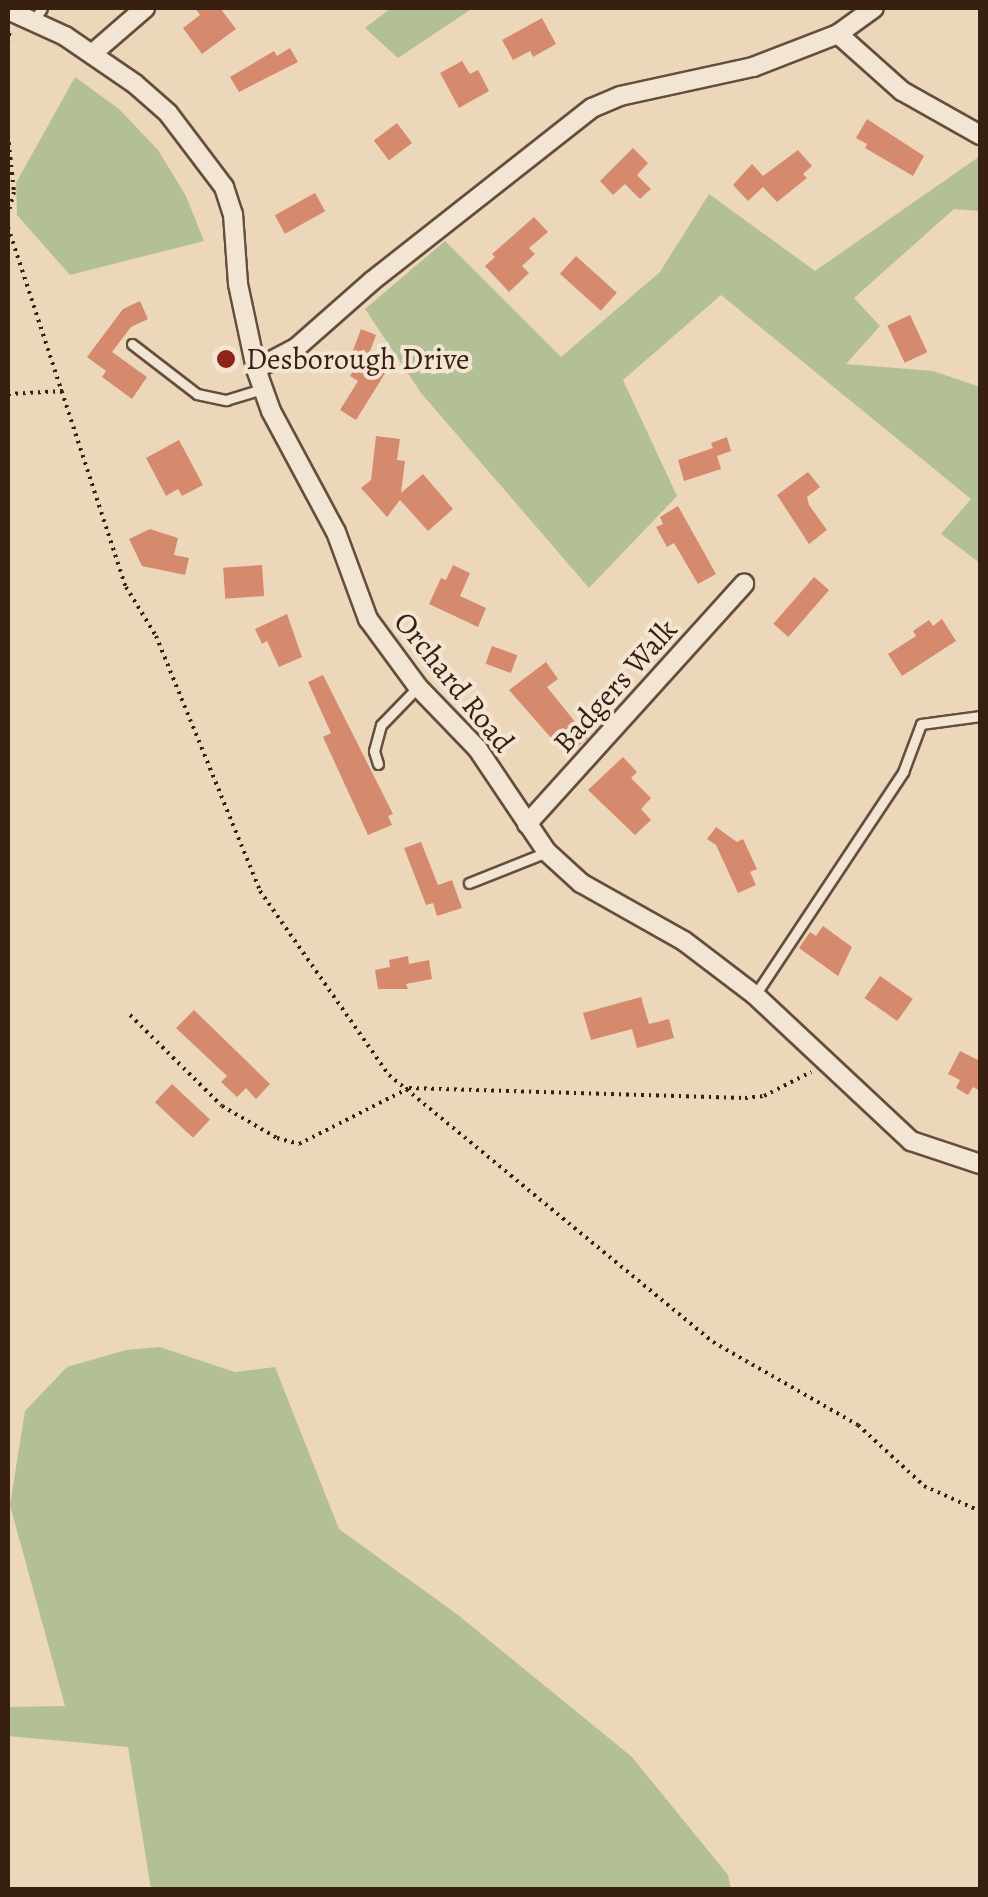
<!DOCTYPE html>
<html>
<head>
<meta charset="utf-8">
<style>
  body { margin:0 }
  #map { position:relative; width:988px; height:1897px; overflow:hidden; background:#edd7bb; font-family:Alegreya,serif }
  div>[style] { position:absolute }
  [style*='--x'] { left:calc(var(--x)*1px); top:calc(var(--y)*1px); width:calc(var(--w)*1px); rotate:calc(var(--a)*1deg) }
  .green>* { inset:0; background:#b3bf94 }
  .building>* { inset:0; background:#d58a6e; transform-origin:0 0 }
  .path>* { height:4px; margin-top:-2px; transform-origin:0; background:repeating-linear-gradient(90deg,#382011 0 2.5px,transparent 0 7.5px) }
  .roads { filter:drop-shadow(2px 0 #654e3c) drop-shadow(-2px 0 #654e3c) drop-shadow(0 2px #654e3c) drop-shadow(0 -2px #654e3c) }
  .lane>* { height:9px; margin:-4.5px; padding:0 4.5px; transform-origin:4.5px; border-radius:4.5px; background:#f3e5d3 }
  .street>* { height:18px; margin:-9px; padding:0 9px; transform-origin:9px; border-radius:9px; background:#f3e5d3 }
  .dots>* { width:28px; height:28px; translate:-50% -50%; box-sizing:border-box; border:5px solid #f3e5d3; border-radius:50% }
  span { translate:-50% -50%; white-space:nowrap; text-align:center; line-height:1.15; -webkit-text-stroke:8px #f3e5d3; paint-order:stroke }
  .poi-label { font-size:30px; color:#382011 }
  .left { translate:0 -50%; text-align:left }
  .street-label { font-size:30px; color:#382011 }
  .frame { position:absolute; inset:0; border:10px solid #382011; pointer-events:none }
</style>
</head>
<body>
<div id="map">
  <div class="green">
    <div style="clip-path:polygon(391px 8px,473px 8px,398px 58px,365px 28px)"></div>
    <div style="clip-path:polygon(75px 77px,119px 109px,158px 150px,186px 196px,204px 241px,70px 275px,17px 215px,16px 183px)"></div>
    <div style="clip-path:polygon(980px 156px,980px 211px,954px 209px,854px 298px,880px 326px,846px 364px,933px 371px,980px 387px,980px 563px,941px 534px,971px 499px,721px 295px,623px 380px,677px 496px,589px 588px,421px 393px,365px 309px,445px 241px,561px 357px,660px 272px,709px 194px,815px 271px)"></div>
    <div style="clip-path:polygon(160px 1347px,235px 1372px,275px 1367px,339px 1529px,458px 1615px,632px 1757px,728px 1875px,731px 1889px,151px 1889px,128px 1747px,8px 1736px,8px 1707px,65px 1706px,10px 1505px,25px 1411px,67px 1367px,126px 1350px)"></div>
  </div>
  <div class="building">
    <div style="clip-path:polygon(195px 8px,220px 8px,236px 29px,202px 54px,183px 28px,200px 15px)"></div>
    <div style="clip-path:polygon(542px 18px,556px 44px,533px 57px,530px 51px,513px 60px,502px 40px)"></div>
    <div style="clip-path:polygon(290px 48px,298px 62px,239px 92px,230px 77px,274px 51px,277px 56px)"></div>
    <div style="clip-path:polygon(462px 61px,470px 74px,478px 70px,489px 91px,459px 108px,440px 73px)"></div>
    <div style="clip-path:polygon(867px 119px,924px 156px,913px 176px,865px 148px,867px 144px,856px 138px)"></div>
    <div style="left:397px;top:123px;width:25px;height:29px;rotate:53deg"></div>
    <div style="clip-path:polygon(633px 148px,648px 163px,637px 175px,651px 189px,640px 199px,625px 184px,613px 195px,600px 181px)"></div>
    <div style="clip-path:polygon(798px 150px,812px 166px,803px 174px,807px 178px,777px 202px,763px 187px,748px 201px,733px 185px,752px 164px,763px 176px)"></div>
    <div style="left:315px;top:193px;width:21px;height:46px;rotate:61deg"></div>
    <div style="clip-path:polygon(534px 217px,548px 232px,529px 248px,535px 254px,522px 266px,529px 273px,509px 292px,485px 266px,495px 257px,492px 254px)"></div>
    <div style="left:576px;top:256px;width:55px;height:24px;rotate:42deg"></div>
    <div style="clip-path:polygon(140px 301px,148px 319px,131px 327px,112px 352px,147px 377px,132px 399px,102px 377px,106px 371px,87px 357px,123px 309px)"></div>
    <div style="left:910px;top:315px;width:41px;height:25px;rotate:65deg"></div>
    <div style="clip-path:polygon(361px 329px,376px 335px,369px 354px,389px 367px,356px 420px,340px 410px,358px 381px,350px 376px,362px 356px,352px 353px)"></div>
    <div style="clip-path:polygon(376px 436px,400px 439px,397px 460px,405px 461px,401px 493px,423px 474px,453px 509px,428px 531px,400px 500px,387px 517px,361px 488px,371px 480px)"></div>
    <div style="clip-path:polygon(727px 437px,731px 451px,717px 456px,721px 469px,684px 481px,678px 460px,713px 448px,711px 443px)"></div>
    <div style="clip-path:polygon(179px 440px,203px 485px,182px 496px,178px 489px,166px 496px,146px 458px)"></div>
    <div style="clip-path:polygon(808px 472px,820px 487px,807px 497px,809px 505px,827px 530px,809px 544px,777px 495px)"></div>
    <div style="clip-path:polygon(678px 506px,716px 574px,698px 584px,674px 543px,667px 547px,656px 527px,663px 524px,660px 517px)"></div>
    <div style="clip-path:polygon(150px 529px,178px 538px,174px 555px,189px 558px,185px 575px,142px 566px,129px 539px)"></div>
    <div style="left:262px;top:565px;width:31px;height:39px;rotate:86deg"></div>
    <div style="clip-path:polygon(453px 565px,470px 573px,460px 596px,486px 608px,478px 627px,429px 604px,441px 578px,446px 580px)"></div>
    <div style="left:814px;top:577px;width:20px;height:62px;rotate:41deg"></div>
    <div style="clip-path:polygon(287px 614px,302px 657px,279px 667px,267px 641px,262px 644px,255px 629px)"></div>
    <div style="clip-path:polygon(942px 619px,956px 641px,902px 676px,888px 654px,916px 636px,913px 631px,929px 620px,933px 626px)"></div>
    <div style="left:492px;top:646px;width:27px;height:19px;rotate:20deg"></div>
    <div style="clip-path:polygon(546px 662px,558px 679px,547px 687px,588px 738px,566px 755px,509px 690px)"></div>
    <div style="clip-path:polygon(323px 675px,393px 814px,388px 816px,392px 825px,368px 835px,323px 737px,331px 733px,308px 682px)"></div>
    <div style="clip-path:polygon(623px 757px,637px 772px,631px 778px,651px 798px,641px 809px,651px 820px,635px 835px,588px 790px)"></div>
    <div style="clip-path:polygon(716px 827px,737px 842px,743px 839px,757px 869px,750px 872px,756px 885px,738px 893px,716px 845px,707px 839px)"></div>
    <div style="clip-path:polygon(421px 842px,438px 885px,452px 880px,462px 908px,437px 916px,433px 903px,426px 905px,404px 848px)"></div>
    <div style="clip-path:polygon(823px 926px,852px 947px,838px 976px,799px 948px,810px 932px,816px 936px)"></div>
    <div style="clip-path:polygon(408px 956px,409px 964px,429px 960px,432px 979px,406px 984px,408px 989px,378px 989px,375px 970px,390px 967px,389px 960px)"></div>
    <div style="left:880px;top:976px;width:40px;height:27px;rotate:35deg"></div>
    <div style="clip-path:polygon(641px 997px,649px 1024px,669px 1019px,674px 1038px,637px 1048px,632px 1029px,591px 1040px,583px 1013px)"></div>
    <div style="clip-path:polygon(194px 1010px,270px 1084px,256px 1099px,246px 1088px,237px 1097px,221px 1082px,227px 1076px,176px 1028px)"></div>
    <div style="clip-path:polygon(960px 1051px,980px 1061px,980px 1091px,973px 1087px,968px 1095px,956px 1088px,960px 1080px,948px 1074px)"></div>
    <div style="left:172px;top:1084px;width:52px;height:25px;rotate:43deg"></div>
  </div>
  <div class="path">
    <div style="--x:8;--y:43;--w:15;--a:-82"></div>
    <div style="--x:8;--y:135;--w:57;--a:84"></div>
    <div style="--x:14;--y:192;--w:24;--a:105"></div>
    <div style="--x:8;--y:227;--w:379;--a:71.9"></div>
    <div style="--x:126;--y:587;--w:57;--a:58.5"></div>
    <div style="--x:156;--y:636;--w:275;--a:67.8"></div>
    <div style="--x:260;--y:891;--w:225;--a:55"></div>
    <div style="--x:389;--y:1075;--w:420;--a:39.5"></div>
    <div style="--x:713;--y:1342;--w:167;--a:29.8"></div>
    <div style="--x:858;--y:1425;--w:90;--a:42.7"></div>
    <div style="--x:924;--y:1486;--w:61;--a:24.1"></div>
    <div style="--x:8;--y:394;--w:55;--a:-3.1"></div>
    <div style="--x:8;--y:968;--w:16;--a:90"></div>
    <div style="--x:130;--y:1015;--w:129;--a:44.7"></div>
    <div style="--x:222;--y:1106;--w:64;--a:30.2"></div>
    <div style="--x:277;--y:1138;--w:23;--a:15"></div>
    <div style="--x:299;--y:1144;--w:123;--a:-27"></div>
    <div style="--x:409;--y:1088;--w:336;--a:1.7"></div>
    <div style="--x:745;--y:1098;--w:19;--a:-6"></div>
    <div style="--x:764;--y:1096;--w:53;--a:-27.1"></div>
  </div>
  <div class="roads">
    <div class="lane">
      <div style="--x:34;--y:20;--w:14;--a:-56"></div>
      <div style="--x:132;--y:344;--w:82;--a:37.6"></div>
      <div style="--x:197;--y:394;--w:30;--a:12"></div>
      <div style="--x:226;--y:400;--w:39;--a:-17"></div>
      <div style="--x:378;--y:764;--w:14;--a:-107"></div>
      <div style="--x:374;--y:751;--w:27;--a:-75"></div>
      <div style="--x:381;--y:725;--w:53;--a:-45.8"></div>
      <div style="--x:469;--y:883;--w:84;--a:-21.7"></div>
      <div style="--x:755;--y:995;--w:268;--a:-56.4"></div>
      <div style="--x:903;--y:772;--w:51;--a:-69.4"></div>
      <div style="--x:921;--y:724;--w:60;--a:-7.7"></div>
    </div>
    <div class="street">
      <div style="--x:8;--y:10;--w:63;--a:24.5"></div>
      <div style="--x:65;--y:36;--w:85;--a:34.4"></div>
      <div style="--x:135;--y:84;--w:44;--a:41.3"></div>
      <div style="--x:168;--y:113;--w:93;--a:52.9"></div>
      <div style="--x:224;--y:187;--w:28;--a:72"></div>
      <div style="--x:233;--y:214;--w:70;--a:85.9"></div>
      <div style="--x:238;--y:284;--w:87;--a:78"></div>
      <div style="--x:256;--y:369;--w:45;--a:70.3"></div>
      <div style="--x:271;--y:411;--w:137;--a:61.8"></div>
      <div style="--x:336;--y:532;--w:93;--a:69.8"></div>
      <div style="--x:368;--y:619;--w:84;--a:53.7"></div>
      <div style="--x:418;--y:687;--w:85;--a:46"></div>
      <div style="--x:477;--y:748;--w:125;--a:56.1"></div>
      <div style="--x:547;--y:852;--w:46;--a:42.4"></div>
      <div style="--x:581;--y:883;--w:118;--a:29.4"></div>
      <div style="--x:684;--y:941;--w:89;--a:37.3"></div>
      <div style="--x:755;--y:995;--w:214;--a:43.1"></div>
      <div style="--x:911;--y:1141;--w:73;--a:18.4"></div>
      <div style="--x:838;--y:34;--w:86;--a:41.7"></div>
      <div style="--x:902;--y:91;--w:90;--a:29.4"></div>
      <div style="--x:93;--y:53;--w:69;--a:-40.9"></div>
      <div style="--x:256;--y:369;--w:45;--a:-27.7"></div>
      <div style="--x:296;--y:348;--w:101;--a:-41.4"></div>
      <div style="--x:372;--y:281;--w:280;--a:-38.2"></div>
      <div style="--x:592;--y:108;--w:30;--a:-23"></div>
      <div style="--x:620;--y:96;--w:136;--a:-12.3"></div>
      <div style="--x:753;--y:67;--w:91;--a:-21.2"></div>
      <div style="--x:838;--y:34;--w:44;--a:-35.8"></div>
      <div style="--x:527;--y:824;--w:324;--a:-47.9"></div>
    </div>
  </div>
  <div class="dots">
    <div style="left:226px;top:359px;background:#8f2418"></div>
  </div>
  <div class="poi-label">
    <span class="left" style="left:246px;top:359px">Desborough Drive</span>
  </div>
  <div class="street-label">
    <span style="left:454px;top:682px;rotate:51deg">Orchard Road</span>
    <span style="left:615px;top:686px;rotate:-48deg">Badgers Walk</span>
  </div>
  <div class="frame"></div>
</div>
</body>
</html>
